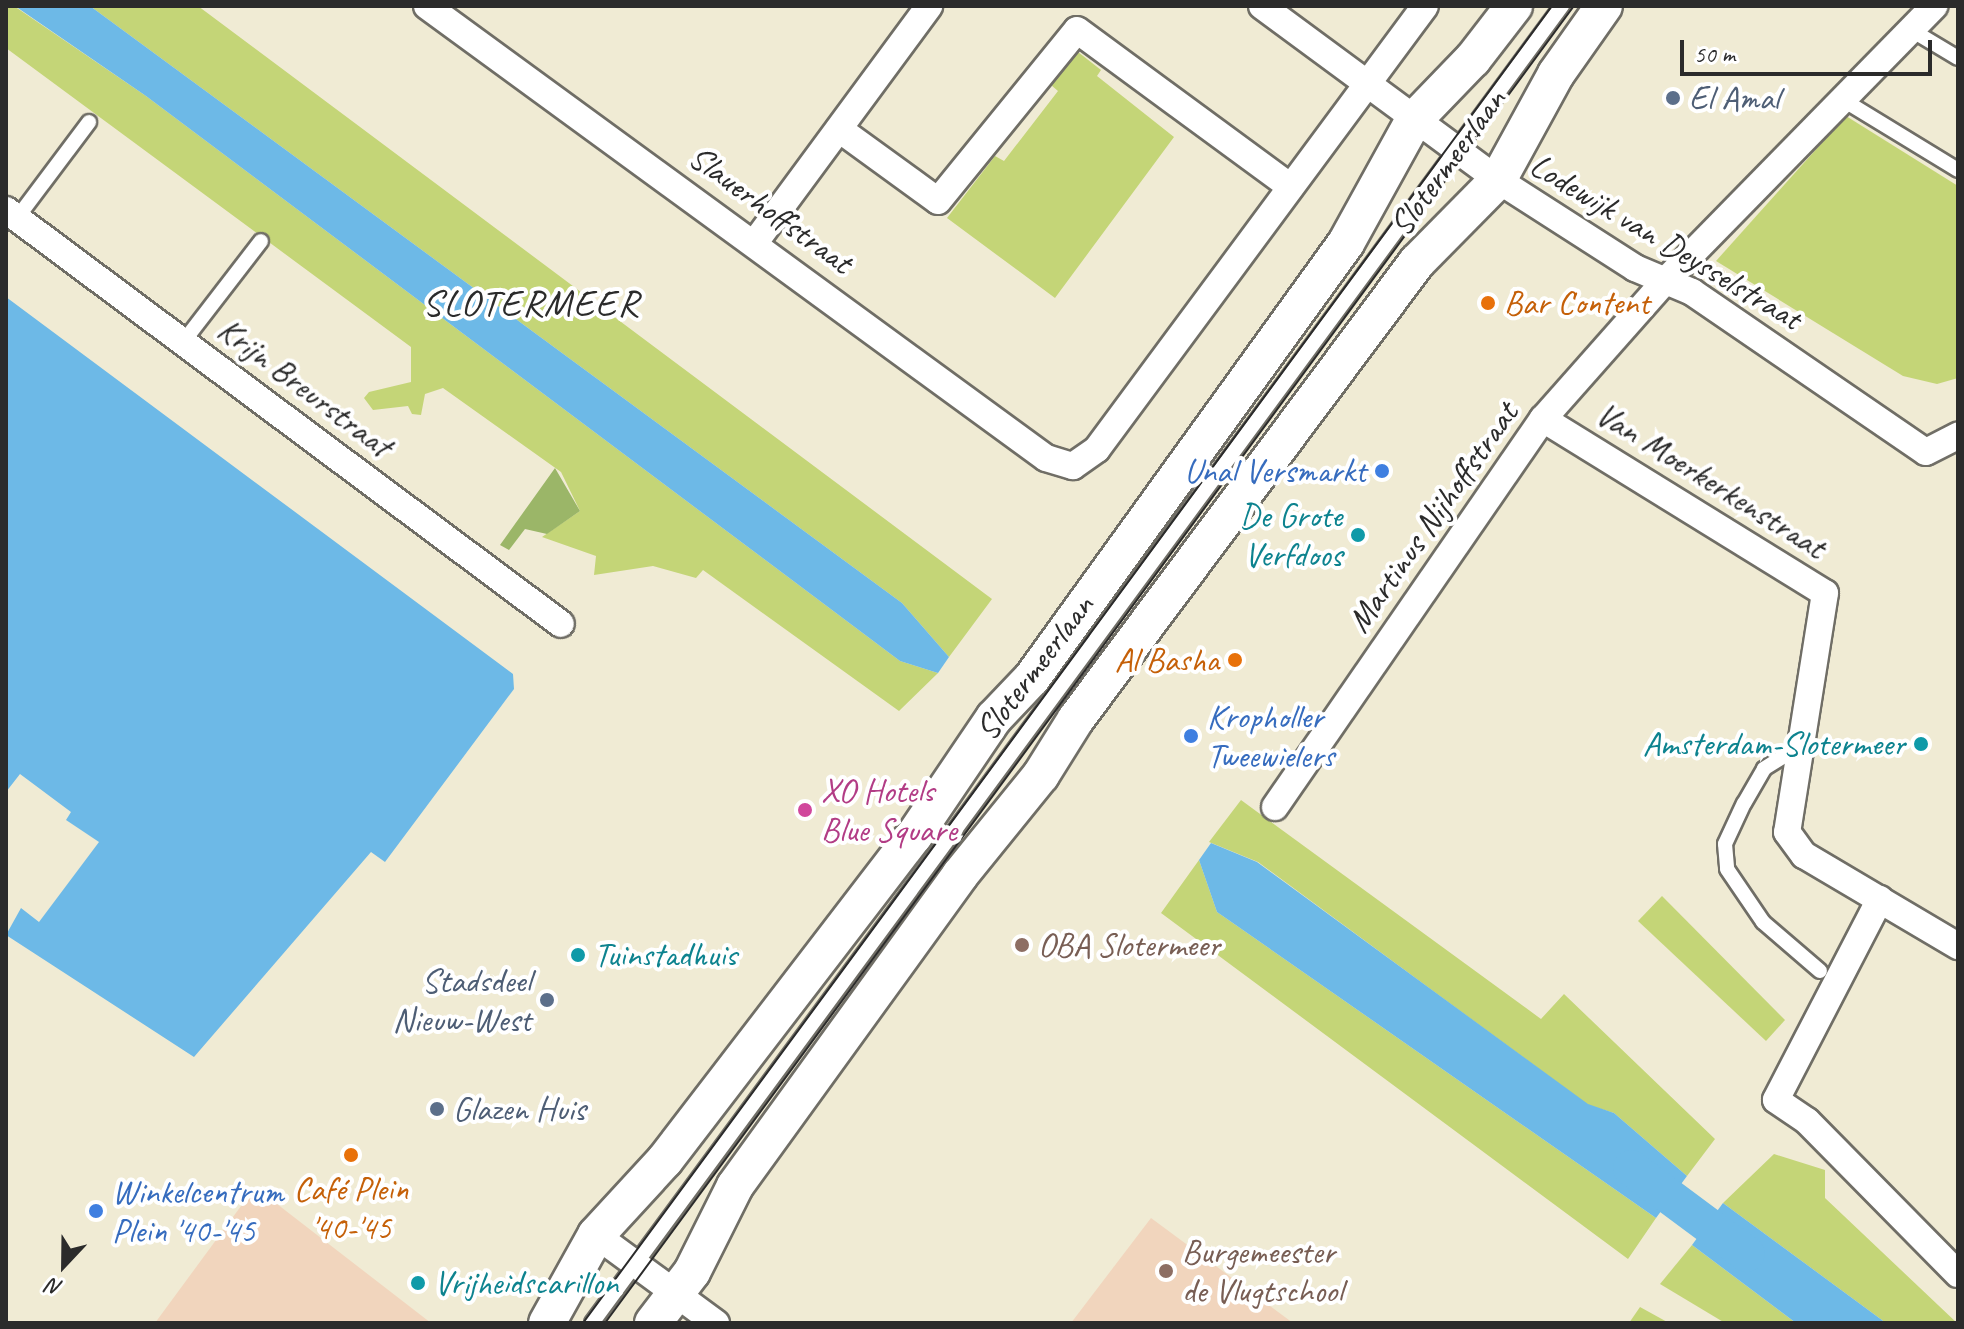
<!DOCTYPE html>
<html>
<head>
<meta charset="utf-8">
<style>
  body { margin:0 }
  #map { position:relative; width:1964px; height:1329px; overflow:hidden; background:#f0ebd4; font-family:Caveat,sans-serif }
  div>[style] { position:absolute }
  [style*='--x'] { left:calc(var(--x)*1px); top:calc(var(--y)*1px); width:calc(var(--w)*1px); rotate:calc(var(--a)*1deg) }
  .built>* { inset:0; background:#f1d5bd }
  .green>* { inset:0; background:#c4d577 }
  .forest>* { inset:0; background:#9bb668 }
  .water>* { inset:0; background:#6db9e7 }
  .canal>* { height:36px; margin:-18px; padding:0 18px; transform-origin:18px; border-radius:18px; background:#6db9e7 }
  .roads { filter:drop-shadow(2px 0 #706e66) drop-shadow(-2px 0 #706e66) drop-shadow(0 2px #706e66) drop-shadow(0 -2px #706e66) }
  .service>* { height:14px; margin:-7px; padding:0 7px; transform-origin:7px; border-radius:7px; background:#fff }
  .minor>* { height:26px; margin:-13px; padding:0 13px; transform-origin:13px; border-radius:13px; background:#fff }
  .secondary>* { height:36px; margin:-18px; padding:0 18px; transform-origin:18px; border-radius:18px; background:#fff }
  .tram>* { height:2px; margin:-1px; padding:0 1px; transform-origin:1px; border-radius:1px; background:#2b2b2b }
  .dots>* { width:22px; height:22px; translate:-50% -50%; box-sizing:border-box; border:4px solid #fff; border-radius:50% }
  span { translate:-50% -50%; white-space:nowrap; text-align:center; line-height:1.15; -webkit-text-stroke:8px #fff; paint-order:stroke }
  .service-label { font-size:34px; color:#4e5e75 }
  .left { translate:0 -50%; text-align:left }
  .right { translate:-100% -50%; text-align:right }
  .street-label { font-size:34px; color:#2b2b2b }
  .food-label { font-size:34px; color:#c56008 }
  .shop-label { font-size:34px; color:#366cbe }
  .culture-label { font-size:34px; color:#0d838f }
  .hotel-label { font-size:34px; color:#b23c85 }
  .education-label { font-size:34px; color:#785e54 }
  .quarter-label { font-size:38px; color:#2b2b2b; letter-spacing:2px }
  .frame { position:absolute; inset:0; border:8px solid #2b2b2b; pointer-events:none }
  .north { position:absolute; left:24px; top:1225px; width:80px; height:80px; -webkit-text-stroke:6px #fff; paint-order:stroke; rotate:202deg; font-size:22px; font-weight:700; line-height:32px; text-align:center; color:#2b2b2b }
  .north::after { content:''; display:block; margin:auto; width:28px; height:36px; background:#2b2b2b; clip-path:polygon(50% 0,100% 100%,50% 72%,0 100%) }
  .scale { position:absolute; left:1680px; top:40px; width:252px; height:36px; box-sizing:border-box; border:4px solid #2b2b2b; border-top:0; padding-left:10px; font-size:24px; line-height:28px; white-space:nowrap; color:#2b2b2b; -webkit-text-stroke:6px #fff; paint-order:stroke }
</style>
</head>
<body>
<div id="map">
  <div class="built">
    <div style="clip-path:polygon(255px 1187px,431px 1323px,155px 1323px)"></div>
    <div style="clip-path:polygon(1151px 1218px,1293px 1323px,1071px 1323px)"></div>
  </div>
  <div class="green">
    <div style="clip-path:polygon(6px 6px,14px 6px,146px 96px,900px 661px,938px 673px,899px 711px,703px 570px,696px 578px,653px 566px,594px 575px,596px 556px,542px 537px,580px 511px,561px 472px,443px 388px,425px 394px,421px 415px,412px 414px,408px 406px,373px 410px,364px 398px,369px 392px,411px 382px,411px 347px,6px 48px)"></div>
    <div style="clip-path:polygon(90px 6px,198px 6px,992px 599px,949px 657px,902px 603px)"></div>
    <div style="clip-path:polygon(1078px 52px,1101px 70px,1097px 76px,1174px 137px,1055px 298px,947px 218px,995px 156px,1004px 161px,1058px 91px,1051px 85px)"></div>
    <div style="clip-path:polygon(1846px 116px,1958px 186px,1958px 378px,1937px 384px,1903px 376px,1716px 261px)"></div>
    <div style="clip-path:polygon(1241px 800px,1541px 1019px,1564px 994px,1715px 1139px,1687px 1176px,1614px 1113px,1588px 1105px,1258px 862px,1209px 842px)"></div>
    <div style="clip-path:polygon(1199px 860px,1217px 912px,1656px 1218px,1628px 1259px,1161px 913px)"></div>
    <div style="clip-path:polygon(1662px 896px,1785px 1020px,1766px 1041px,1638px 921px)"></div>
    <div style="clip-path:polygon(1774px 1154px,1825px 1170px,1825px 1198px,1957px 1323px,1886px 1323px,1723px 1203px)"></div>
    <div style="clip-path:polygon(1692px 1245px,1796px 1323px,1725px 1323px,1660px 1284px)"></div>
    <div style="clip-path:polygon(1640px 1307px,1669px 1323px,1629px 1323px)"></div>
  </div>
  <div class="forest">
    <div style="clip-path:polygon(555px 468px,580px 511px,547px 534px,525px 529px,509px 550px,500px 545px)"></div>
  </div>
  <div class="water">
    <div style="clip-path:polygon(15px 6px,90px 6px,902px 603px,949px 657px,938px 673px,900px 661px,146px 96px)"></div>
    <div style="clip-path:polygon(6px 297px,513px 674px,514px 689px,385px 862px,371px 852px,194px 1057px,6px 935px,21px 908px,39px 922px,99px 842px,66px 820px,71px 812px,20px 774px,6px 792px)"></div>
    <div style="clip-path:polygon(1211px 843px,1257px 862px,1588px 1104px,1614px 1113px,1687px 1176px,1656px 1218px,1217px 912px,1199px 860px)"></div>
    <div style="clip-path:polygon(1723px 1203px,1886px 1323px,1796px 1323px,1692px 1245px)"></div>
  </div>
  <div class="canal">
    <div style="--x:1631;--y:1168;--w:144;--a:36.6"></div>
  </div>
  <div class="roads">
    <div class="service">
      <div style="--x:1913;--y:31;--w:52;--a:31"></div>
      <div style="--x:1840;--y:98;--w:138;--a:31.4"></div>
      <div style="--x:17;--y:218;--w:120;--a:-53.1"></div>
      <div style="--x:184;--y:341;--w:126;--a:-52.4"></div>
      <div style="--x:1797;--y:748;--w:39;--a:148"></div>
      <div style="--x:1764;--y:769;--w:39;--a:120"></div>
      <div style="--x:1744;--y:803;--w:45;--a:114.9"></div>
      <div style="--x:1725;--y:844;--w:25;--a:85"></div>
      <div style="--x:1727;--y:869;--w:64;--a:55.8"></div>
      <div style="--x:1763;--y:922;--w:75;--a:40.7"></div>
      <div style="--x:592;--y:1323;--w:1636;--a:-53.63"></div>
    </div>
    <div class="minor">
      <div style="--x:427;--y:6;--w:766;--a:36.14"></div>
      <div style="--x:1046;--y:458;--w:28;--a:17"></div>
      <div style="--x:1073;--y:466;--w:29;--a:-35"></div>
      <div style="--x:1097;--y:449;--w:551;--a:-53.48"></div>
      <div style="--x:1262;--y:6;--w:293;--a:36.4"></div>
      <div style="--x:1498;--y:180;--w:163;--a:32.7"></div>
      <div style="--x:1635;--y:268;--w:62;--a:22.8"></div>
      <div style="--x:1692;--y:292;--w:283;--a:34.4"></div>
      <div style="--x:1926;--y:452;--w:36;--a:-27"></div>
      <div style="--x:839;--y:129;--w:122;--a:36"></div>
      <div style="--x:938;--y:201;--w:220;--a:-50.9"></div>
      <div style="--x:1077;--y:30;--w:265;--a:36.3"></div>
      <div style="--x:6;--y:210;--w:692;--a:36.72"></div>
      <div style="--x:756;--y:241;--w:292;--a:-53.6"></div>
      <div style="--x:1543;--y:419;--w:331;--a:31.7"></div>
      <div style="--x:1825;--y:593;--w:242;--a:99"></div>
      <div style="--x:1787;--y:832;--w:29;--a:54"></div>
      <div style="--x:1804;--y:855;--w:179;--a:30.6"></div>
      <div style="--x:1275;--y:807;--w:472;--a:-55.4"></div>
      <div style="--x:1543;--y:419;--w:184;--a:-48.5"></div>
      <div style="--x:1665;--y:281;--w:385;--a:-45.6"></div>
      <div style="--x:1880;--y:899;--w:226;--a:117.4"></div>
      <div style="--x:1776;--y:1100;--w:37;--a:34"></div>
      <div style="--x:1807;--y:1121;--w:215;--a:45.4"></div>
      <div style="--x:596;--y:1235;--w:149;--a:36.3"></div>
    </div>
    <div class="secondary">
      <div style="--x:547;--y:1323;--w:101;--a:-60.9"></div>
      <div style="--x:596;--y:1235;--w:102;--a:-47.4"></div>
      <div style="--x:665;--y:1160;--w:409;--a:-52.5"></div>
      <div style="--x:914;--y:836;--w:143;--a:-55.9"></div>
      <div style="--x:994;--y:718;--w:55;--a:-46.5"></div>
      <div style="--x:1032;--y:678;--w:536;--a:-54.18"></div>
      <div style="--x:1346;--y:243;--w:141;--a:-61.1"></div>
      <div style="--x:1414;--y:120;--w:85;--a:-46"></div>
      <div style="--x:1473;--y:59;--w:67;--a:-52.3"></div>
      <div style="--x:653;--y:1323;--w:64;--a:-52.6"></div>
      <div style="--x:692;--y:1272;--w:96;--a:-63.4"></div>
      <div style="--x:735;--y:1186;--w:384;--a:-54.1"></div>
      <div style="--x:960;--y:875;--w:129;--a:-51"></div>
      <div style="--x:1041;--y:775;--w:66;--a:-58"></div>
      <div style="--x:1076;--y:719;--w:570;--a:-53.27"></div>
      <div style="--x:1417;--y:262;--w:115;--a:-45.4"></div>
      <div style="--x:1498;--y:180;--w:121;--a:-61.3"></div>
      <div style="--x:1556;--y:74;--w:83;--a:-54.8"></div>
    </div>
  </div>
  <div class="tram">
    <div style="--x:583;--y:1323;--w:1635;--a:-53.66"></div>
    <div style="--x:605;--y:1323;--w:1635;--a:-53.66"></div>
  </div>
  <div class="dots">
    <div style="left:1673px;top:98px;background:#5c6f8a"></div>
    <div style="left:1488px;top:303px;background:#e8710a"></div>
    <div style="left:1382px;top:471px;background:#3f7fe0"></div>
    <div style="left:1358px;top:535px;background:#0f9aa8"></div>
    <div style="left:1235px;top:660px;background:#e8710a"></div>
    <div style="left:1191px;top:736px;background:#3f7fe0"></div>
    <div style="left:1921px;top:744px;background:#0f9aa8"></div>
    <div style="left:805px;top:810px;background:#d1479c"></div>
    <div style="left:1022px;top:945px;background:#8d6e63"></div>
    <div style="left:578px;top:955px;background:#0f9aa8"></div>
    <div style="left:547px;top:1000px;background:#5c6f8a"></div>
    <div style="left:437px;top:1109px;background:#5c6f8a"></div>
    <div style="left:351px;top:1155px;background:#e8710a"></div>
    <div style="left:96px;top:1211px;background:#3f7fe0"></div>
    <div style="left:1166px;top:1271px;background:#8d6e63"></div>
    <div style="left:418px;top:1283px;background:#0f9aa8"></div>
  </div>
  <div class="service-label">
    <span class="left" style="left:1689px;top:98px">El Amal</span>
    <span class="right" style="left:531px;top:1000px">Stadsdeel<br>Nieuw-West</span>
    <span class="left" style="left:453px;top:1109px">Glazen Huis</span>
  </div>
  <div class="street-label">
    <span style="left:1447px;top:162px;rotate:-54deg">Slotermeerlaan</span>
    <span style="left:771px;top:209px;rotate:36deg">Slauerhoffstraat</span>
    <span style="left:1666px;top:241px;rotate:31deg">Lodewijk van Deysselstraat</span>
    <span style="left:305px;top:387px;rotate:37deg">Krijn Breurstraat</span>
    <span style="left:1711px;top:480px;rotate:32deg">Van Moerkerkenstraat</span>
    <span style="left:1432px;top:517px;rotate:-55deg">Martinus Nijhoffstraat</span>
    <span style="left:1034px;top:667px;rotate:-53deg">Slotermeerlaan</span>
  </div>
  <div class="food-label">
    <span class="left" style="left:1504px;top:303px">Bar Content</span>
    <span class="right" style="left:1219px;top:660px">Al Basha</span>
    <span style="left:351px;top:1208px">Café Plein<br>'40-'45</span>
  </div>
  <div class="shop-label">
    <span class="right" style="left:1366px;top:471px">Unal Versmarkt</span>
    <span class="left" style="left:1207px;top:736px">Kropholler<br>Tweewielers</span>
    <span class="left" style="left:112px;top:1211px">Winkelcentrum<br>Plein '40-'45</span>
  </div>
  <div class="culture-label">
    <span class="right" style="left:1342px;top:535px">De Grote<br>Verfdoos</span>
    <span class="right" style="left:1905px;top:744px">Amsterdam-Slotermeer</span>
    <span class="left" style="left:594px;top:955px">Tuinstadhuis</span>
    <span class="left" style="left:434px;top:1283px">Vrijheidscarillon</span>
  </div>
  <div class="hotel-label">
    <span class="left" style="left:821px;top:810px">XO Hotels<br>Blue Square</span>
  </div>
  <div class="education-label">
    <span class="left" style="left:1038px;top:945px">OBA Slotermeer</span>
    <span class="left" style="left:1182px;top:1271px">Burgemeester<br>de Vlugtschool</span>
  </div>
  <div class="quarter-label">
    <span style="left:531px;top:303px">SLOTERMEER</span>
  </div>
  <div class="frame"></div>
  <div class="north">N</div>
  <div class="scale">50 m</div>
</div>
</body>
</html>
